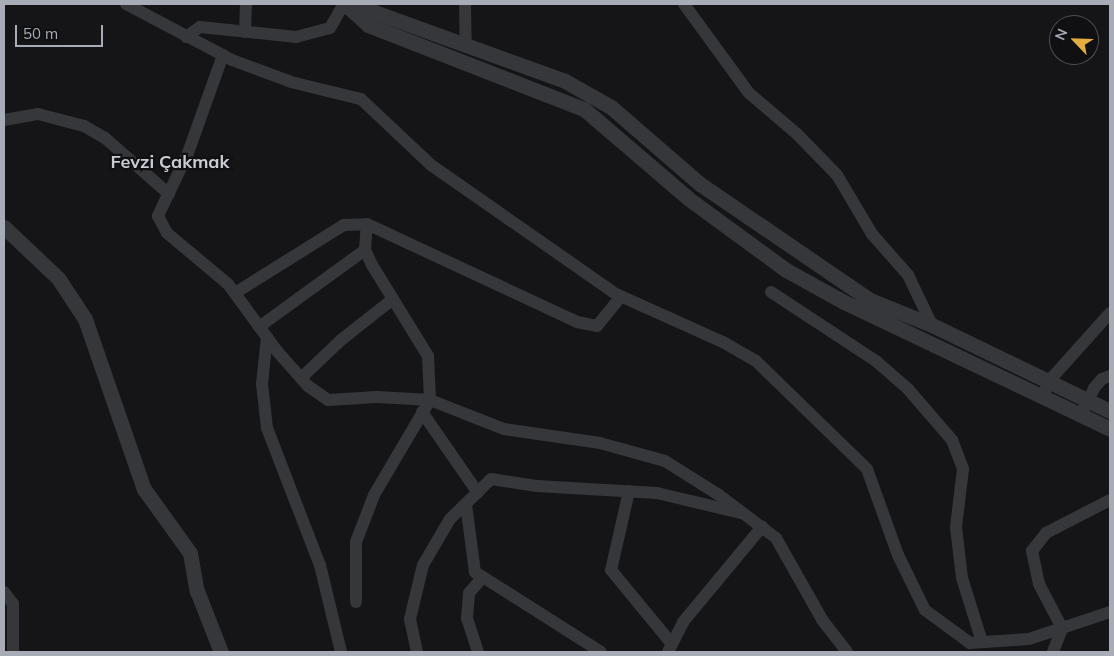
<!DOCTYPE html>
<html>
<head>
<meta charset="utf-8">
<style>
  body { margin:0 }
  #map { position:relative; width:1114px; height:656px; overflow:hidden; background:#151517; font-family:Mulish,sans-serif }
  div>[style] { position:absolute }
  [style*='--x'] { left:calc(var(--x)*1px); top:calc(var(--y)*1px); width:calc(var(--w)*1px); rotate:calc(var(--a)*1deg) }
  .minor>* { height:12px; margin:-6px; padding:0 6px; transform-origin:6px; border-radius:6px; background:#36373b }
  .tertiary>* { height:15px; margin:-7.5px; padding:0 7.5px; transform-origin:7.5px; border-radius:7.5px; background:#36373b }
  span { translate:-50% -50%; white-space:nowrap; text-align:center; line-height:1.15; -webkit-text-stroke:4.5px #101012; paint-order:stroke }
  .district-label { font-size:18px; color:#c9cbd2; font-weight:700 }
  .frame { position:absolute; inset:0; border:5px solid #a8acb6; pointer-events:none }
  .north { position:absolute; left:1049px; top:15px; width:50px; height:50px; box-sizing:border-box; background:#101012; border:1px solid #4d4e54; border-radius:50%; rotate:294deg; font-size:14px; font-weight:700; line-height:20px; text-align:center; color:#a8acb6 }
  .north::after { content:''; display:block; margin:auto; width:18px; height:22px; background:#e2ac42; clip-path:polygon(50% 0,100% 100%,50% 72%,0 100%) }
  .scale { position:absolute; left:15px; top:25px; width:88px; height:22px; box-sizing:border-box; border:2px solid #a8acb6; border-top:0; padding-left:6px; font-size:15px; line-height:18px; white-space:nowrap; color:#a8acb6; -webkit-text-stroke:4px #101012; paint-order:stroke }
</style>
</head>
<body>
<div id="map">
  <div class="minor">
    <div style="--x:126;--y:4;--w:120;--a:27.8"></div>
    <div style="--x:232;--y:60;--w:63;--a:20.4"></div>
    <div style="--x:291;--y:82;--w:72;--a:13.7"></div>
    <div style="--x:361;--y:99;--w:96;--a:43.3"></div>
    <div style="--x:431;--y:165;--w:226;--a:34.9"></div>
    <div style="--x:616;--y:294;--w:117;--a:24.2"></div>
    <div style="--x:723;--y:342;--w:38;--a:30"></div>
    <div style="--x:756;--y:361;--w:155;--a:44.2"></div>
    <div style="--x:867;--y:469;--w:91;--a:70.2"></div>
    <div style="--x:898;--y:555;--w:61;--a:63.9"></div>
    <div style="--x:925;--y:610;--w:56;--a:36.3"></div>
    <div style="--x:970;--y:643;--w:59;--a:-3.9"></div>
    <div style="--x:1029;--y:639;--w:85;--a:-18.4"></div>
    <div style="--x:465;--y:4;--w:39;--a:89"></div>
    <div style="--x:684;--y:4;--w:110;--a:53.9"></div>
    <div style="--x:749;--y:93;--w:63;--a:40.5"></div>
    <div style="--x:797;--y:134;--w:57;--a:45.7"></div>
    <div style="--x:837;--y:175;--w:69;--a:59.3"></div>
    <div style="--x:872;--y:234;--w:55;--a:48.7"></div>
    <div style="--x:908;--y:275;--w:55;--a:64.4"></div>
    <div style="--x:245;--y:32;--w:28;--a:-88"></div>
    <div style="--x:186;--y:37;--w:17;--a:-36"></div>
    <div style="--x:200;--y:27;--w:97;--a:5.9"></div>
    <div style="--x:296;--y:37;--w:35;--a:-15"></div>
    <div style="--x:330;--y:28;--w:28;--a:-60"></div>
    <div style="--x:223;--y:55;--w:104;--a:109.7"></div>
    <div style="--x:188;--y:153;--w:70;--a:115.5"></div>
    <div style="--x:158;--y:216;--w:19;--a:62"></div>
    <div style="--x:167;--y:233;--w:80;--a:39.9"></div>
    <div style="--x:228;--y:284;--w:83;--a:53.8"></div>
    <div style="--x:277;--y:351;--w:47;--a:48.5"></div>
    <div style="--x:308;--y:386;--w:24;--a:35"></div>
    <div style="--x:328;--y:400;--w:49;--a:-3.5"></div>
    <div style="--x:377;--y:397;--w:53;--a:3.2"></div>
    <div style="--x:430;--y:400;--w:79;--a:21.4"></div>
    <div style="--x:504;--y:429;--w:97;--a:8.3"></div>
    <div style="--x:600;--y:443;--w:67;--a:15.5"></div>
    <div style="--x:665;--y:461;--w:64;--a:32.2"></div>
    <div style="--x:719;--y:495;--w:71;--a:37"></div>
    <div style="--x:776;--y:538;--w:95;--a:60.5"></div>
    <div style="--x:823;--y:621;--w:39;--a:52"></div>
    <div style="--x:4;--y:120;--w:35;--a:-10"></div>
    <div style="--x:38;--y:114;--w:48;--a:14.6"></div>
    <div style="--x:84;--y:126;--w:24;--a:30"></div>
    <div style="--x:105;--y:138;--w:85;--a:41.2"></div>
    <div style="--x:771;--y:292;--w:126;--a:33.3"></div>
    <div style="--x:876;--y:361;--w:43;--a:41.2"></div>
    <div style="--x:908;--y:389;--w:67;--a:49.2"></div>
    <div style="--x:952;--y:440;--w:31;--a:69"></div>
    <div style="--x:963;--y:469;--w:58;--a:96.9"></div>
    <div style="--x:956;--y:527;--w:51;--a:83.3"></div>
    <div style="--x:962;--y:578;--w:67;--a:72.6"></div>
    <div style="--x:235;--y:293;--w:128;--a:-32"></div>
    <div style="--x:344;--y:225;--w:23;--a:-2"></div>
    <div style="--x:367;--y:224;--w:232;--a:25"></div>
    <div style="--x:577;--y:322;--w:20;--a:11"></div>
    <div style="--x:597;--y:326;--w:38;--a:-51"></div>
    <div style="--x:259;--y:327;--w:131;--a:-36"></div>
    <div style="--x:267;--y:337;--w:47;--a:96.1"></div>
    <div style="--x:262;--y:384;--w:44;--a:83.5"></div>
    <div style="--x:267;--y:428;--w:147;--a:68.9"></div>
    <div style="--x:320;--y:565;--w:89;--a:76.4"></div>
    <div style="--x:301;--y:378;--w:55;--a:-43.5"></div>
    <div style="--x:341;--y:340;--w:66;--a:-38.3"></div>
    <div style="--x:1043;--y:396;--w:16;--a:-68"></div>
    <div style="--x:1049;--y:381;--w:91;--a:-48.1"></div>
    <div style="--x:422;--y:412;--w:98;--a:55.3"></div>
    <div style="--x:1081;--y:415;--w:30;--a:-64"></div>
    <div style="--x:1094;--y:388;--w:12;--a:-48"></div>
    <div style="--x:1102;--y:379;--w:9;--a:-21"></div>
    <div style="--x:629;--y:491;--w:81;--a:102.8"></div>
    <div style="--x:611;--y:570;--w:96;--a:50.5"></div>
    <div style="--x:466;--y:504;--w:69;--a:82.5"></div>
    <div style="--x:475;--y:572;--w:149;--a:32.4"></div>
    <div style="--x:4;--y:592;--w:15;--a:53"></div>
    <div style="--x:13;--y:604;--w:48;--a:90"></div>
    <div style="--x:356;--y:602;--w:60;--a:-90"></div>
    <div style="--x:356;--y:542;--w:50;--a:-69"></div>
    <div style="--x:374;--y:495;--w:110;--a:-59.5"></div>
    <div style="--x:430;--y:400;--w:44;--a:-92.6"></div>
    <div style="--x:428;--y:356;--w:107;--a:-121.6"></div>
    <div style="--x:372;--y:265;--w:17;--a:-115"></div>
    <div style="--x:365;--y:250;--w:26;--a:-86"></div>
    <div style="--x:417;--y:652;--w:34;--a:-102"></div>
    <div style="--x:410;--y:619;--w:56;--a:-76.5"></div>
    <div style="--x:423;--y:565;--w:53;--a:-59.6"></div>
    <div style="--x:450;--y:519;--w:57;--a:-44.3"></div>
    <div style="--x:491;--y:479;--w:47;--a:8.7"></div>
    <div style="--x:537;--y:486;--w:120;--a:3.3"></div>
    <div style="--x:657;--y:493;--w:86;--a:13.4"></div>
    <div style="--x:478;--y:652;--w:36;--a:-108"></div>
    <div style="--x:467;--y:618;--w:25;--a:-85"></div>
    <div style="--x:469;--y:593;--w:21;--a:-49"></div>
    <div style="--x:668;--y:652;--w:34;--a:-63"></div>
    <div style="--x:683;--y:622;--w:124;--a:-50.3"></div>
    <div style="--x:1053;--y:652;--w:26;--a:-69"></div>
    <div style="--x:1062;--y:628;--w:50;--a:-117.6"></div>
    <div style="--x:1039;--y:584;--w:34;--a:-102"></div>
    <div style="--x:1032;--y:551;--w:23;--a:-52"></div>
    <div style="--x:1046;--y:533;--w:72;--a:-27.3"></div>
  </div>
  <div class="tertiary">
    <div style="--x:345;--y:4;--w:31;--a:42"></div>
    <div style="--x:368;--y:25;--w:232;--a:21.3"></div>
    <div style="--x:584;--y:109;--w:138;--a:40.6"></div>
    <div style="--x:689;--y:199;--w:120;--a:36.2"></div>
    <div style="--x:786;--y:270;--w:66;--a:28.9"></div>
    <div style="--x:844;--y:302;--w:295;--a:25.5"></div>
    <div style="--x:362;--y:4;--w:9;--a:41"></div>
    <div style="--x:369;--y:10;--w:208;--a:19.9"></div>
    <div style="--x:565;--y:81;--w:53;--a:29.5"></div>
    <div style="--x:611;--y:107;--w:118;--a:40.9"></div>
    <div style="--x:700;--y:184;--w:206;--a:34.3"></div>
    <div style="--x:870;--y:300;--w:67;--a:22"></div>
    <div style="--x:932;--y:325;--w:198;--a:25.8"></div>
    <div style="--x:4;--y:227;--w:74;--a:43.4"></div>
    <div style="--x:58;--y:278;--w:49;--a:56.6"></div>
    <div style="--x:85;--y:319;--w:180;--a:70.9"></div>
    <div style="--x:144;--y:489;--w:79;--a:54.3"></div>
    <div style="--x:190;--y:553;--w:39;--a:80"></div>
    <div style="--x:197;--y:591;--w:66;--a:68.5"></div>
  </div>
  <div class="district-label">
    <span style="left:170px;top:162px">Fevzi Çakmak</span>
  </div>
  <div class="frame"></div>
  <div class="north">N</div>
  <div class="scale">50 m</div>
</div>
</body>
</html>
